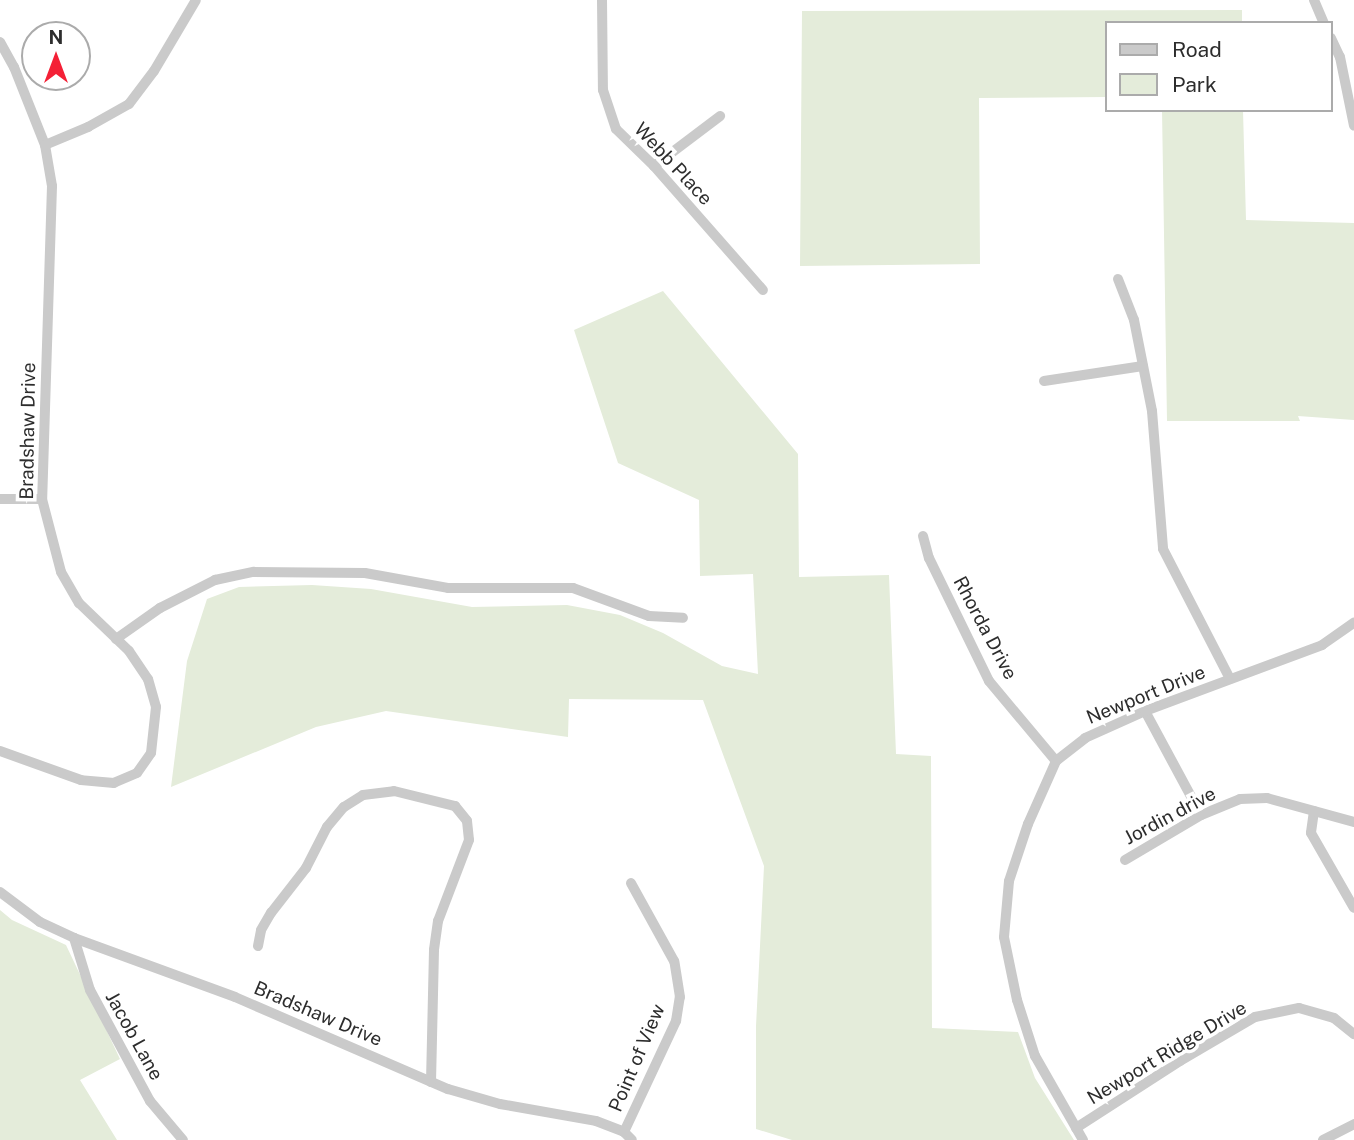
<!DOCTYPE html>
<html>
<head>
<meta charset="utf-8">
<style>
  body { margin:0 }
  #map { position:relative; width:1354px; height:1140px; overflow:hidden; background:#fff; font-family:"Public Sans",sans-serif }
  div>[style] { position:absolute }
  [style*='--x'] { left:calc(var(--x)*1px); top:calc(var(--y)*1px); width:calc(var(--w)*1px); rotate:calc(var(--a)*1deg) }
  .green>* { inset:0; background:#e4ecda }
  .street>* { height:10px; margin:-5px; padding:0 5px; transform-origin:5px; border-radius:5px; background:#cacaca }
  span { translate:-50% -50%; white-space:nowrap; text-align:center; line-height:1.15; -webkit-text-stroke:7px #fff; paint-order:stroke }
  .street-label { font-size:19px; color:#2d2d2d }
  .legend { position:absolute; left:1105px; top:21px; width:228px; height:91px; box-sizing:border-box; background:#fff; border:2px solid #ababab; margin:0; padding:9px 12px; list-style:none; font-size:21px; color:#2d2d2d }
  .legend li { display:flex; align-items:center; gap:14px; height:35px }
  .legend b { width:35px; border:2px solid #ababab }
  .north { position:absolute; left:21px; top:21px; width:70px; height:70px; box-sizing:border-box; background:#fff; border:2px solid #ababab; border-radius:50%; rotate:0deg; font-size:19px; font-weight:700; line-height:28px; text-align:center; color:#2d2d2d }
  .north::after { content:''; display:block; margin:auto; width:24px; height:32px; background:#f42036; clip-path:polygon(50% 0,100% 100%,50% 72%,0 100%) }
</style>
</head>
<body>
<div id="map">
  <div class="green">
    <div style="clip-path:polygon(1242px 10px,1242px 23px,1107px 23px,1107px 97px,979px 98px,980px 264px,800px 266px,802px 11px)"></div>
    <div style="clip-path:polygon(1162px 110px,1243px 110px,1246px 220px,1354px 223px,1354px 420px,1298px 416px,1300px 421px,1167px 421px)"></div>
    <div style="clip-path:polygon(663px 291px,798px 454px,799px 577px,889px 575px,896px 754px,931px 756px,932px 1028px,1018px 1032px,1035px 1078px,1074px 1140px,792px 1140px,756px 1129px,756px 1026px,764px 866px,703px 700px,569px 699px,568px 737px,386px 711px,316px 727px,171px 787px,187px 661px,207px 599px,239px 587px,312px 585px,371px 589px,472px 607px,567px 605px,620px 615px,663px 633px,722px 666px,758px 674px,753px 574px,700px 576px,699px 500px,618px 463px,574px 330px)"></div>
    <div style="clip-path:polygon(0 910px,12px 920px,66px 945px,120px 1059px,80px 1080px,117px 1140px,0 1140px)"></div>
  </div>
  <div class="street">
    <div style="--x:602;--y:0;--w:90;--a:89.4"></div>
    <div style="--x:603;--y:90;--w:41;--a:71.6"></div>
    <div style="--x:616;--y:129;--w:53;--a:44.2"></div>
    <div style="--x:654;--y:166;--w:165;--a:48.7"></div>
    <div style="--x:1314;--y:0;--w:25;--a:67"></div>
    <div style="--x:1331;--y:38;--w:21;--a:65"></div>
    <div style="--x:1340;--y:57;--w:70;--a:78.5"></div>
    <div style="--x:0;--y:42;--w:29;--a:61"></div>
    <div style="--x:14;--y:67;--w:84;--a:68.3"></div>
    <div style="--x:45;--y:145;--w:42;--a:80.3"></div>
    <div style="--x:52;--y:186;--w:313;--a:91.8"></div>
    <div style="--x:42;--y:499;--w:75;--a:75.4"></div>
    <div style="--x:61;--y:572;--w:36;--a:60"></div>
    <div style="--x:79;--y:603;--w:69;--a:43.8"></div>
    <div style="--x:129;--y:651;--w:34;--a:56"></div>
    <div style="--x:148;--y:679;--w:29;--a:74"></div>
    <div style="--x:156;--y:707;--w:46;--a:96.2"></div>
    <div style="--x:151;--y:753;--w:24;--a:125"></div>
    <div style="--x:137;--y:773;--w:25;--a:157"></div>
    <div style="--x:114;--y:783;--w:33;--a:-175"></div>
    <div style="--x:81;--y:780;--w:86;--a:-160.3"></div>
    <div style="--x:45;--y:145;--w:47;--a:-22.7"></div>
    <div style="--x:88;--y:127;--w:47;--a:-29.3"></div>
    <div style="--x:129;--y:104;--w:41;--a:-52.9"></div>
    <div style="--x:154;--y:71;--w:82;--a:-59.4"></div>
    <div style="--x:654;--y:166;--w:83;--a:-37.1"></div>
    <div style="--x:1118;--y:279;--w:44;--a:68.7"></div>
    <div style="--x:1134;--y:320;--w:93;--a:78.8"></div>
    <div style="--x:1152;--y:411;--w:138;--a:85.4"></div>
    <div style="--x:1163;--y:549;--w:146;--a:62.7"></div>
    <div style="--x:1044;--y:381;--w:100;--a:-8.6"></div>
    <div style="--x:0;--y:499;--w:42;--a:0"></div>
    <div style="--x:923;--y:536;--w:23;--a:75"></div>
    <div style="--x:929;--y:558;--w:137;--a:64"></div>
    <div style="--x:989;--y:681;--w:104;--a:50.1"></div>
    <div style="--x:116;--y:639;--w:54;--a:-35.2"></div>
    <div style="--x:160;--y:608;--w:62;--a:-27"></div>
    <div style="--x:215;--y:580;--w:40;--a:-12"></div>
    <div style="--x:254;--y:572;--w:111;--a:0.5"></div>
    <div style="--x:365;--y:573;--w:84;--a:10.2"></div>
    <div style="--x:448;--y:588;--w:125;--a:0"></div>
    <div style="--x:573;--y:588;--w:81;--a:20.2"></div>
    <div style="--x:649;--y:616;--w:34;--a:3"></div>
    <div style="--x:1145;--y:711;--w:118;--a:61.7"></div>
    <div style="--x:1314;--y:811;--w:22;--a:98"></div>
    <div style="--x:1311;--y:833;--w:86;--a:60.2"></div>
    <div style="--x:1125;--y:860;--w:88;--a:-30.6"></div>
    <div style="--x:1201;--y:815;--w:42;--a:-22.3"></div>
    <div style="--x:1240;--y:799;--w:27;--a:-2"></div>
    <div style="--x:1267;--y:798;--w:90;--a:15.4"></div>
    <div style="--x:0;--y:892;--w:50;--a:36.9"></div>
    <div style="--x:40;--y:922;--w:38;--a:25"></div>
    <div style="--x:74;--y:938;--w:171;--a:20.1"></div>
    <div style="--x:235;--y:997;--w:232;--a:23.4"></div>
    <div style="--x:448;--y:1089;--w:54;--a:16.1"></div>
    <div style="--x:500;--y:1104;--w:97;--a:10"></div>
    <div style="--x:596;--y:1121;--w:30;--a:21"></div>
    <div style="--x:624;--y:1132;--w:11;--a:45"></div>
    <div style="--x:74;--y:938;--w:54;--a:72.9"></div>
    <div style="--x:90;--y:990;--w:126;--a:61.6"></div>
    <div style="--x:150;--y:1101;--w:51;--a:49.8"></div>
    <div style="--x:258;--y:946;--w:16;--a:-79"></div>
    <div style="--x:261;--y:930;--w:20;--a:-60"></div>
    <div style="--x:271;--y:913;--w:57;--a:-52.1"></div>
    <div style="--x:306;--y:868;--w:46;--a:-62.9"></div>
    <div style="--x:327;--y:827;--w:26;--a:-50"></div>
    <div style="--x:344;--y:807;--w:22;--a:-32"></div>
    <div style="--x:363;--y:795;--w:31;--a:-7"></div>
    <div style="--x:394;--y:791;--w:63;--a:13.8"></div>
    <div style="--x:455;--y:806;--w:19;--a:51"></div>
    <div style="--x:467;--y:821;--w:19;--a:84"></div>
    <div style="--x:469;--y:840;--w:87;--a:110.9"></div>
    <div style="--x:438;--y:921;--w:29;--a:98"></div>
    <div style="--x:434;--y:950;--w:132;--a:91.3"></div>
    <div style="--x:1076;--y:1128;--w:124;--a:-32.8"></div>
    <div style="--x:1180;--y:1061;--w:87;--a:-30.4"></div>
    <div style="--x:1255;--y:1017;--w:45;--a:-11.6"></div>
    <div style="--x:1299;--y:1008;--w:36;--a:16"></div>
    <div style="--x:1334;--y:1018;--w:26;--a:39"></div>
    <div style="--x:624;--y:1132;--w:123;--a:-64.9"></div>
    <div style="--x:676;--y:1021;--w:24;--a:-81"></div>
    <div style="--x:680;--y:997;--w:36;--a:-99"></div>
    <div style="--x:674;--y:961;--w:89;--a:-118.9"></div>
    <div style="--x:1083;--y:1140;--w:97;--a:-119.7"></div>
    <div style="--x:1035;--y:1056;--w:59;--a:-107.8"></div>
    <div style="--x:1017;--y:1000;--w:64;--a:-101.7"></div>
    <div style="--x:1004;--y:937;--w:56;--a:-84.9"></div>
    <div style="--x:1009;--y:881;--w:60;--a:-71.6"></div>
    <div style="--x:1028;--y:824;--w:69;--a:-66"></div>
    <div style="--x:1056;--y:761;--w:37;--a:-38"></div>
    <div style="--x:1085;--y:738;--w:66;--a:-24.2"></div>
    <div style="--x:1145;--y:711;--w:189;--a:-20.4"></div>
    <div style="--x:1322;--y:645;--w:39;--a:-35"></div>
    <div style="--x:1323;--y:1140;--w:35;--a:-27"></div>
  </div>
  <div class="street-label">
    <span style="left:673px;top:164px;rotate:47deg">Webb Place</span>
    <span style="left:28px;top:431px;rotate:-89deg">Bradshaw Drive</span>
    <span style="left:985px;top:628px;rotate:62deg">Rhorda Drive</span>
    <span style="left:1146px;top:695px;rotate:-22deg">Newport Drive</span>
    <span style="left:1170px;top:816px;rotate:-28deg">Jordin drive</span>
    <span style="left:318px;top:1014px;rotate:23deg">Bradshaw Drive</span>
    <span style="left:134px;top:1036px;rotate:61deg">Jacob Lane</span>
    <span style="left:1167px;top:1053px;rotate:-31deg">Newport Ridge Drive</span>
    <span style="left:637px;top:1058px;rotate:-67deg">Point of View</span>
  </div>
  <ul class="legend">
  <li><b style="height:9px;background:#cacaca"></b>Road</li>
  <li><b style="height:19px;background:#e4ecda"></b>Park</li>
  </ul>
  <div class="north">N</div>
</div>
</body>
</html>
